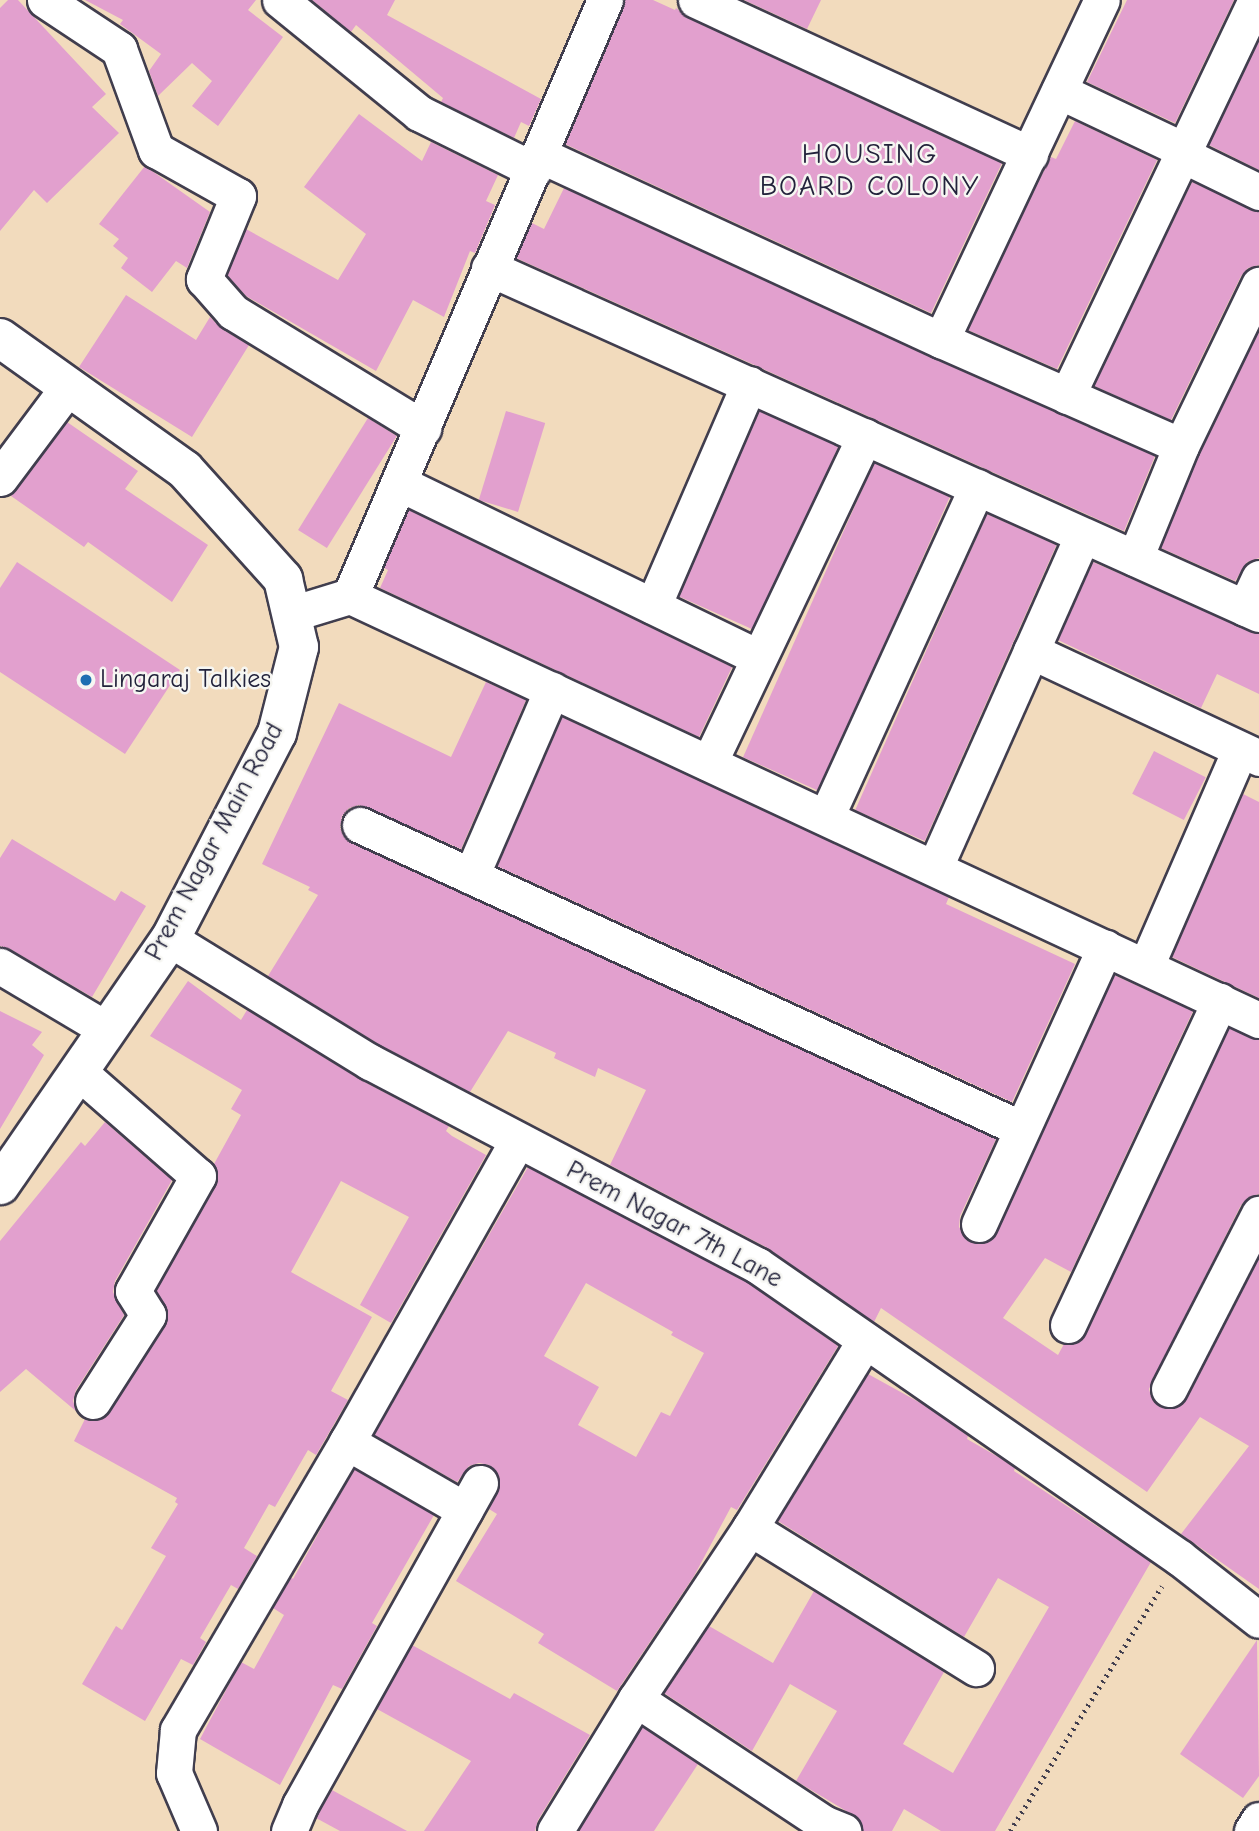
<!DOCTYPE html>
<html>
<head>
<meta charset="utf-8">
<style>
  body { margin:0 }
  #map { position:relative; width:1259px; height:1831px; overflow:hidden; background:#f2dbbd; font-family:"Comic Neue",sans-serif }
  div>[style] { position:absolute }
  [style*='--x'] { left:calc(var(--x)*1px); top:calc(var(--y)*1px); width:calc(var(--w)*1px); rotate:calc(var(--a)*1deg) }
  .building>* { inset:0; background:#e2a0ce; transform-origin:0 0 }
  .path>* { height:4.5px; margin-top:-2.25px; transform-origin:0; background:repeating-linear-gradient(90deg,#413e4e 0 2px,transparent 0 7px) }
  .roads { filter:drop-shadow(2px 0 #413e4e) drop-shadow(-2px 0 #413e4e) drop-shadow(0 2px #413e4e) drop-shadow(0 -2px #413e4e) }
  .street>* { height:35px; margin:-17.5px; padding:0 17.5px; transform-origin:17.5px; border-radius:17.5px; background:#fff }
  .secondary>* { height:38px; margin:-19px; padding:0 19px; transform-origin:19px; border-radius:19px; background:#fff }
  .dots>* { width:19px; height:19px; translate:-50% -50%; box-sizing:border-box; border:4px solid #f6f6f2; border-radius:50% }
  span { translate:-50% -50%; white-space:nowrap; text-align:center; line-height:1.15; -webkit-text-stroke:5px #f6f6f2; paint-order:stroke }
  .poi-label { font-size:26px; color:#22223b }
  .left { translate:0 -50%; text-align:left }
  .street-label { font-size:26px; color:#22223b }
  .neighbourhood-label { font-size:28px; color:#22223b; letter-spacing:2px }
</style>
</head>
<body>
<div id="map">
  <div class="building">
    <div style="clip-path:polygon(8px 0,18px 0,106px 94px,92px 107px,119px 133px,47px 203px,34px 190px,0 231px,0 8px)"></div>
    <div style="clip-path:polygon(85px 0,256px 0,248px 10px,283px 37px,218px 126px,192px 106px,212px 81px,192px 63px,158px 96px,149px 71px,161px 54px,120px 24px,123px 20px)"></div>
    <div style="clip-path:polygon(312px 0,395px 0,387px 15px,541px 99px,529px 126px,521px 122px,514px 138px,441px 102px,443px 98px,356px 25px,351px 32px)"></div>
    <div style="clip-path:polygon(625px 0,653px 0,675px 10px,676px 8px,688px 18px,1002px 163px,931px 313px,565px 144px)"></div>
    <div style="clip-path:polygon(744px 0,821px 0,807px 29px)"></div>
    <div style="clip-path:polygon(1127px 0,1234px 0,1175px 123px,1087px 82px)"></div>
    <div style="clip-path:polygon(1259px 40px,1259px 170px,1209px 145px)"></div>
    <div style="clip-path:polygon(359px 114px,422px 161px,431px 142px,498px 175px,486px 201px,495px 205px,475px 253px,470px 251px,444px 317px,413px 300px,376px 371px,246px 296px,227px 275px,246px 229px,338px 280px,366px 234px,304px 187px)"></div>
    <div style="clip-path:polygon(1075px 121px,1157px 160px,1057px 369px,968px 330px,1039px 180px,1051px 157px,1056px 159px)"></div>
    <div style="clip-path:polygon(145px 166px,210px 212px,187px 268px,176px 261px,152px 292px,121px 268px,128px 258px,113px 246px,119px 239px,99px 224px)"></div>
    <div style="clip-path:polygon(1192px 182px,1259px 212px,1259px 265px,1248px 268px,1241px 276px,1171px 420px,1094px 386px)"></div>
    <div style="clip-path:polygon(564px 188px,933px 358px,1155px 456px,1124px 531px,516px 258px,532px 223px,544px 229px)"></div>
    <div style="clip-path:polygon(126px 295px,196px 340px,210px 317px,222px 329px,249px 345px,192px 437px,79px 367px)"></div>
    <div style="clip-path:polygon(1259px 331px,1259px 558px,1247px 562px,1235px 581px,1161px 548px,1199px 454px)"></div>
    <div style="left:506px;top:411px;width:41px;height:93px;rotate:17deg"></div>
    <div style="left:759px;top:411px;width:87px;height:202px;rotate:24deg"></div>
    <div style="left:368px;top:418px;width:34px;height:132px;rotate:32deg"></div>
    <div style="clip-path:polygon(67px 422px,138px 471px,125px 489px,208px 545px,172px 602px,88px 542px,84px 547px,11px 496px)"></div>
    <div style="left:874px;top:463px;width:83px;height:322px;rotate:24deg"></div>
    <div style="clip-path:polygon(409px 510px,732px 667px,699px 737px,380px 588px,388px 570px,384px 568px)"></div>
    <div style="left:987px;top:514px;width:76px;height:324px;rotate:24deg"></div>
    <div style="clip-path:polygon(17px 562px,180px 670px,125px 754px,0 672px,0 588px)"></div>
    <div style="clip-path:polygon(1093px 562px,1259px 634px,1259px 694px,1217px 674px,1201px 708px,1058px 640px)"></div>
    <div style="clip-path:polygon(486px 682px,526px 700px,461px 849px,359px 805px,349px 808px,342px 816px,340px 828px,344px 837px,996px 1139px,960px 1216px,959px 1227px,970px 1242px,982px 1244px,991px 1240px,997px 1232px,1114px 975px,1193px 1011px,1071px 1272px,1045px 1258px,1003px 1318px,1058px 1355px,1064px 1344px,1079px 1342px,1086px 1334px,1229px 1028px,1259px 1040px,1259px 1194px,1249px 1197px,1241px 1205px,1149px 1389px,1152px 1399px,1160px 1407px,1171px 1409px,1186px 1399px,1259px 1258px,1259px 1589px,1181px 1534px,1249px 1446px,1200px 1417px,1147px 1492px,881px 1308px,874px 1322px,766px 1247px,610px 1165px,646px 1090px,598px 1068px,595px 1077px,554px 1058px,556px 1053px,508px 1031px,470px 1092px,380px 1045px,268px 976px,318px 895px,308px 890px,310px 887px,262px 864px,339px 703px,451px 757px)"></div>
    <div style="clip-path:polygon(562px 717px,949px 897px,946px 904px,1075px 964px,1012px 1102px,497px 866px)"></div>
    <div style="left:1154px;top:751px;width:58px;height:48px;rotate:27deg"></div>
    <div style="clip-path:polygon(1243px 794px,1259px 802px,1259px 998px,1172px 957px)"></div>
    <div style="clip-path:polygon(12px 839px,115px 901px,121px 891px,146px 906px,92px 997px,10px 949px,0 946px,0 858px)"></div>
    <div style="clip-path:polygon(188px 981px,241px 1020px,247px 1010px,361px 1080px,449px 1126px,446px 1131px,452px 1136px,486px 1155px,391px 1323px,360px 1305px,409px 1217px,341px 1181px,291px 1272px,372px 1317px,331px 1391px,348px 1400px,316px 1455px,308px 1450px,275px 1507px,269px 1504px,244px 1548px,257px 1556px,238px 1589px,231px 1585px,200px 1638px,206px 1642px,193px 1665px,181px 1659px,145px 1721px,82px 1684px,116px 1626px,122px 1630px,166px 1556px,151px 1548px,178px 1504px,175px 1502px,177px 1498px,74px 1441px,85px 1419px,102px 1419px,110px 1412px,165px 1326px,168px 1314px,156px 1290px,216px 1186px,218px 1177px,214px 1164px,241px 1115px,231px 1109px,242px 1090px,150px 1036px)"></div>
    <div style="clip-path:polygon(0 1011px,42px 1032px,32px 1045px,44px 1055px,0 1129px)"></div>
    <div style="clip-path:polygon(105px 1122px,172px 1180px,115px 1281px,113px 1292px,124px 1315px,76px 1390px,73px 1401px,77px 1412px,26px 1369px,0 1392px,0 1241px,81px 1142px,85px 1146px)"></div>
    <div style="clip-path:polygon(evenodd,528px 1167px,747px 1282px,838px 1346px,737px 1510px,731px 1507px,694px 1576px,617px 1691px,538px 1643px,544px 1634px,456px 1581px,497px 1514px,489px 1509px,500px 1483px,497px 1472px,489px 1465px,479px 1463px,469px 1466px,457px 1482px,374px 1435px,528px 1167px,586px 1283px,673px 1332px,671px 1335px,704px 1353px,670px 1416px,661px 1412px,636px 1457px,578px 1425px,599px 1387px,544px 1356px,586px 1283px)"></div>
    <div style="clip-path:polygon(868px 1374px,926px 1406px,968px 1436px,967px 1439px,1000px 1458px,1015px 1468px,1014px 1471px,1151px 1562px,995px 1831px,941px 1831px,904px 1809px,892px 1831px,863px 1831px,858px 1818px,796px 1781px,837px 1711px,790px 1684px,752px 1751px,664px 1693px,709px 1626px,773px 1663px,814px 1591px,944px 1672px,903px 1744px,953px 1773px,1049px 1607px,998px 1578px,964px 1637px,778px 1521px)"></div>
    <div style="clip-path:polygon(354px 1469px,434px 1515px,372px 1623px,377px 1626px,342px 1689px,333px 1685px,280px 1785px,200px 1739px,241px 1662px,254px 1669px,284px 1615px,273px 1608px,291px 1577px,293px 1579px)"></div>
    <div style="clip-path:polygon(1257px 1640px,1259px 1776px,1243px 1798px,1180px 1754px)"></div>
    <div style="clip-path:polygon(412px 1645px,510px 1699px,514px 1693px,590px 1735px,538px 1820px,535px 1831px,424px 1831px,471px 1761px,377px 1709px)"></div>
    <div style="clip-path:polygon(642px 1727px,698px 1764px,654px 1831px,579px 1831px)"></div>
    <div style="clip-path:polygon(332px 1790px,407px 1831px,340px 1831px,316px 1818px)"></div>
  </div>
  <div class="path">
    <div style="--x:1010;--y:1831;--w:288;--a:-58.2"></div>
  </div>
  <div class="roads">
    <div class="street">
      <div style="--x:45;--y:0;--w:89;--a:33.5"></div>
      <div style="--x:119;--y:49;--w:108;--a:69.9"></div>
      <div style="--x:156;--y:150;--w:94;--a:29.3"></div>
      <div style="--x:238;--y:196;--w:90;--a:112.3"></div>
      <div style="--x:204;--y:279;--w:44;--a:48.7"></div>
      <div style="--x:233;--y:312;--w:223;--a:31.4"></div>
      <div style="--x:280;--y:0;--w:179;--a:39.1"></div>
      <div style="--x:419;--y:113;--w:128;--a:26.4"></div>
      <div style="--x:696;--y:0;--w:368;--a:24.8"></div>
      <div style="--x:1059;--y:91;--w:138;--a:25.3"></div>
      <div style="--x:1181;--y:154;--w:87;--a:26"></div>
      <div style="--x:540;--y:155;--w:442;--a:24.8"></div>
      <div style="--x:941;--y:340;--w:262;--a:23.8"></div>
      <div style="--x:489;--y:268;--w:844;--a:24.2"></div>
      <div style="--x:941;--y:340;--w:376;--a:-64.7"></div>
      <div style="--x:1067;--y:396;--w:439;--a:-64.5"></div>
      <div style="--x:0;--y:478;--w:114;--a:-53.2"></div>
      <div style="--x:399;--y:483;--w:398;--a:25.9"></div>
      <div style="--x:1135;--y:558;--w:121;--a:-67.7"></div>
      <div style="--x:1181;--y:446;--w:179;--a:-64.2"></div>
      <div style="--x:350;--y:596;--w:1003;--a:25.01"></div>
      <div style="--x:653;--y:606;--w:242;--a:-66.6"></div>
      <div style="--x:1245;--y:608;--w:33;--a:-65"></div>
      <div style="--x:291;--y:614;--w:62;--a:-17"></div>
      <div style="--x:350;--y:596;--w:648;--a:-66.84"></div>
      <div style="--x:1031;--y:651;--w:252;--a:25.1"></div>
      <div style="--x:709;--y:763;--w:362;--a:-64.5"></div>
      <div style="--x:826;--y:817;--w:363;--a:-65.4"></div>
      <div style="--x:360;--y:825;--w:728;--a:24.67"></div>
      <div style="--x:935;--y:867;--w:361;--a:-66"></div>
      <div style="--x:471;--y:876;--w:203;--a:-66.5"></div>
      <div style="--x:170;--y:939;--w:235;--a:31.6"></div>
      <div style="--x:370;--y:1062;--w:437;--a:27.7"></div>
      <div style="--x:757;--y:1265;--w:515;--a:34.71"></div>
      <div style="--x:1180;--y:1558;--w:100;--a:38.1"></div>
      <div style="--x:0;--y:966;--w:123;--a:30.7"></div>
      <div style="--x:1146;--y:966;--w:236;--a:-66.5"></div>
      <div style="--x:79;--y:1072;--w:158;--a:41.2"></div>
      <div style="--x:198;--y:1176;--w:132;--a:119.5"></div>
      <div style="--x:133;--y:1291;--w:28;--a:58"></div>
      <div style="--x:148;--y:1315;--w:102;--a:122.6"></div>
      <div style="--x:979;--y:1224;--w:304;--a:-65.5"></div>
      <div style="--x:1068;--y:1325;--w:358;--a:-64.9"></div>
      <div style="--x:1169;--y:1389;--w:197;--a:-62.8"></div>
      <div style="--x:347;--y:1442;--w:136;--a:30"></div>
      <div style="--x:750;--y:1528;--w:266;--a:31.8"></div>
      <div style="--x:636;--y:1699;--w:224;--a:33.5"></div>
      <div style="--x:823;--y:1823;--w:22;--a:22"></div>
      <div style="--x:199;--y:1831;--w:63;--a:-113.3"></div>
      <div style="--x:174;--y:1773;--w:43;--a:-84.7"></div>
      <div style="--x:178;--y:1730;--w:334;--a:-59.6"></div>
      <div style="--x:347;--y:1442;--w:346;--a:-60.5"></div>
      <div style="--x:289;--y:1831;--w:28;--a:-67"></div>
      <div style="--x:300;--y:1805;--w:369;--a:-60.8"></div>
      <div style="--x:555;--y:1831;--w:155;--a:-58.5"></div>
      <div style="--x:636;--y:1699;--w:206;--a:-56.3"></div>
      <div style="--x:750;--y:1528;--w:220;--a:-58.5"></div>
      <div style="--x:1252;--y:1831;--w:13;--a:-58"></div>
    </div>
    <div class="secondary">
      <div style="--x:0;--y:338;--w:227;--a:35.5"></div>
      <div style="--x:185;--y:470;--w:147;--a:48"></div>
      <div style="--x:283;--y:579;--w:70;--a:76.8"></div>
      <div style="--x:299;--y:647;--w:89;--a:104.3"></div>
      <div style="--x:277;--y:733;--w:232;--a:117.4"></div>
      <div style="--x:170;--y:939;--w:299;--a:124.6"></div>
    </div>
  </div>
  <div class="dots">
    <div style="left:86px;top:680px;background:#1f6fb2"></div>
  </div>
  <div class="poi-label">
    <span class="left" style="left:100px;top:680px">Lingaraj Talkies</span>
  </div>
  <div class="street-label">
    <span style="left:215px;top:842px;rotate:-62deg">Prem Nagar Main Road</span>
    <span style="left:674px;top:1225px;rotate:28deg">Prem Nagar 7th Lane</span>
  </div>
  <div class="neighbourhood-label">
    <span style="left:870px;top:170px">HOUSING<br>BOARD COLONY</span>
  </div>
</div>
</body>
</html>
